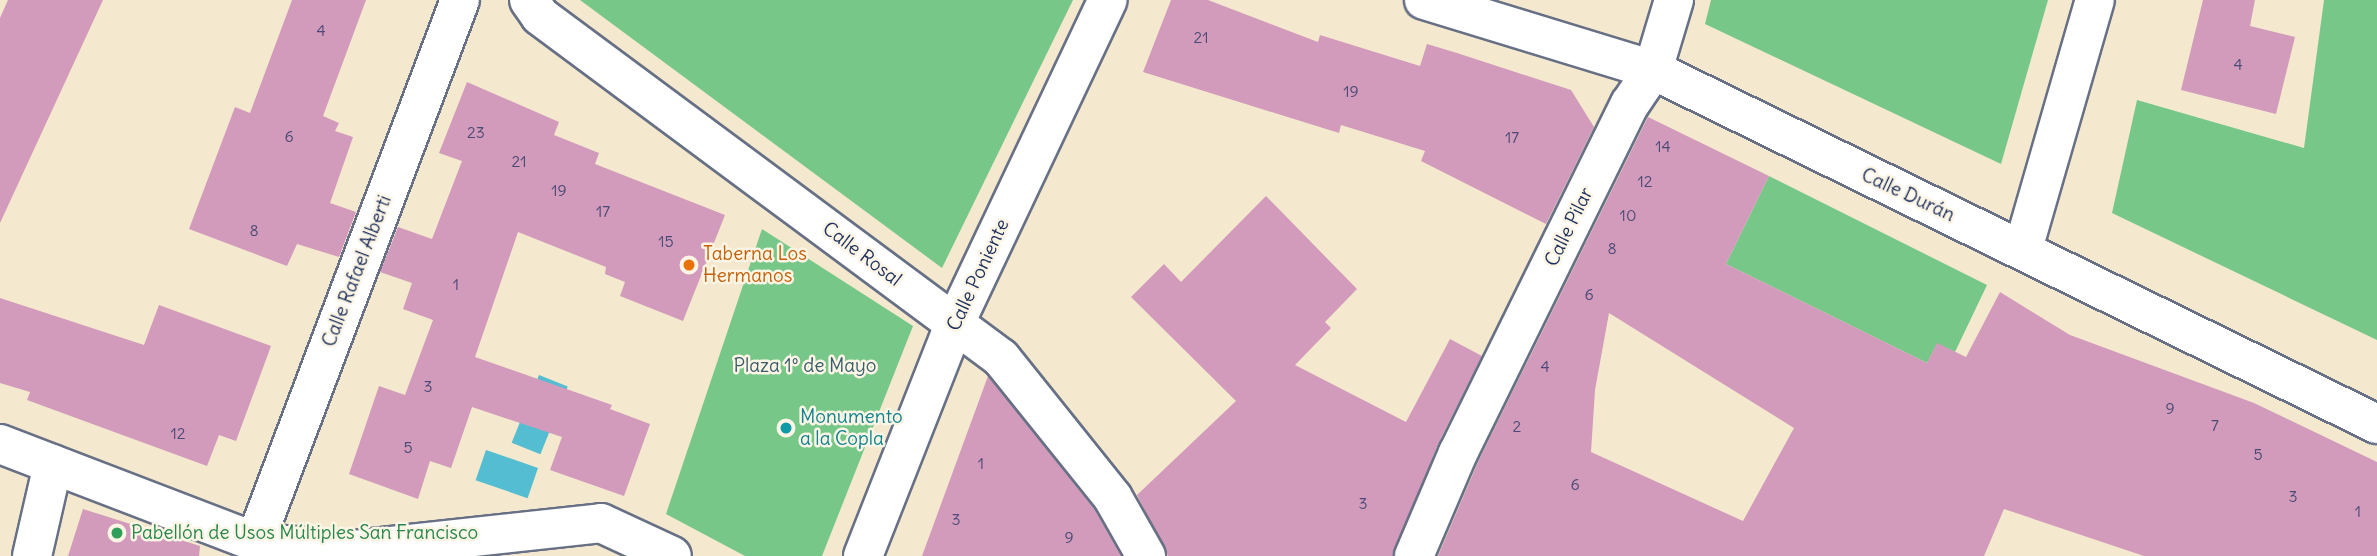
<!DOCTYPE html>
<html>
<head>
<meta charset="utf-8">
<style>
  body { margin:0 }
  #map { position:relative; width:2377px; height:556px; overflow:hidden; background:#f4e9ce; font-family:Delius,sans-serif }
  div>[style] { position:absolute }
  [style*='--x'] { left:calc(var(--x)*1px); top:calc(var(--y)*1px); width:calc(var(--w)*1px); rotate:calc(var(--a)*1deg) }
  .green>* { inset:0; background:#77c789 }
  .water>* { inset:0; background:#54bdd1; transform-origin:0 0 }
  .building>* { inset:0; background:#d29abb }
  .roads { filter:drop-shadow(2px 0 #677085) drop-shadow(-2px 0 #677085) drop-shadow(0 2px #677085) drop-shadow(0 -2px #677085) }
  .minor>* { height:38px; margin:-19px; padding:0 19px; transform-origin:19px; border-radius:19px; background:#fff }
  .dots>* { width:19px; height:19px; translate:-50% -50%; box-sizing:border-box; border:4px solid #fcf5e5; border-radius:50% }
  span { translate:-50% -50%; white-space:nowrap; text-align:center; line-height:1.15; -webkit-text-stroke:5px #fcf5e5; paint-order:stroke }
  .number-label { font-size:16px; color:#494a75 }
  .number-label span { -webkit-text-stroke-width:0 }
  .street-label { font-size:19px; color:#1b2f5e }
  .food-label { font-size:19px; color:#c56008 }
  .left { translate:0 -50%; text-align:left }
  .park-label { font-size:19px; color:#375d6b }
  .culture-label { font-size:19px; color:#0d838f }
  .leisure-label { font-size:19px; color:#27864d }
</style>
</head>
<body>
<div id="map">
  <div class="green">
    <div style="clip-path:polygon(580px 0,1073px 0,942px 268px)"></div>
    <div style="clip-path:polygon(1711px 0,2048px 0,2001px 164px,1705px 24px)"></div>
    <div style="clip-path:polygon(2324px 0,2377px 0,2377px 340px,2112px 213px,2137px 100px,2304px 148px)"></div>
    <div style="clip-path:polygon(1769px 176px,1987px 285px,1955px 352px,1937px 344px,1927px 363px,1726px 264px)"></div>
    <div style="clip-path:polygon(762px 229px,913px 326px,822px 556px,745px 556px,666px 514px)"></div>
  </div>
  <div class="water">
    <div style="left:539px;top:375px;width:31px;height:73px;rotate:22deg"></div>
    <div style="left:486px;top:450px;width:55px;height:32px;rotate:19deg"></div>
  </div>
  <div class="building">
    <div style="clip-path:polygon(8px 0,103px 0,0 223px,0 18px)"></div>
    <div style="clip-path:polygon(292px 0,366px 0,323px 116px,339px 123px,335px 131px,353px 137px,330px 203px,356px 212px,339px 257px,297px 244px,287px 266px,189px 229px,235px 107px,250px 113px)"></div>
    <div style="clip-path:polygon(1171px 0,1208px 0,1318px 42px,1320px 35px,1420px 66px,1427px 44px,1457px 53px,1571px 90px,1594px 127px,1546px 224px,1421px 161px,1425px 151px,1341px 125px,1339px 133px,1143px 72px)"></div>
    <div style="clip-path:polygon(2203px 0,2255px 0,2250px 26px,2295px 37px,2276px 114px,2181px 90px)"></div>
    <div style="clip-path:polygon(467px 82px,559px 122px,554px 135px,599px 153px,595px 164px,725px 215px,683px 321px,620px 296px,625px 282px,605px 274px,606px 267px,518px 232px,475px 357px,612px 405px,610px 409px,650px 424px,624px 496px,550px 470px,562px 437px,472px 407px,451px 468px,430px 461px,418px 499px,349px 474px,379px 386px,405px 395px,433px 320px,403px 309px,412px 283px,380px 272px,398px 227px,432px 239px,462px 161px,439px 153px)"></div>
    <div style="clip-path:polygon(evenodd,1648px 117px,1769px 176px,1726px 264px,1927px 363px,1937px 343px,1966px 357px,2000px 292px,2070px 335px,2254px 403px,2377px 462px,2377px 556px,2144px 556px,2004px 509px,1984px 556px,1438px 556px,1478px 462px,1648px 117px,1609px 313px,1794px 428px,1743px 521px,1591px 452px,1595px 390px,1609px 313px)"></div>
    <div style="clip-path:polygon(1266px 196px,1357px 289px,1325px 322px,1331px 328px,1295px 365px,1406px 422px,1450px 339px,1482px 356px,1438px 444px,1393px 556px,1168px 556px,1137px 495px,1236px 401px,1131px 297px,1164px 264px,1181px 282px)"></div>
    <div style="clip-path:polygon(0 298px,144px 345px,159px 305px,271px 346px,236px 441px,219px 435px,207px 466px,27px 400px,30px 392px,0 383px)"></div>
    <div style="clip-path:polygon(988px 376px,1095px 510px,1121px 556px,922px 556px)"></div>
    <div style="clip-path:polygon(83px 509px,200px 546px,199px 556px,68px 556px)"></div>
  </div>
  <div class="roads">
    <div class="minor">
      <div style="--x:529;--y:0;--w:19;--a:55"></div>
      <div style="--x:540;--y:16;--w:574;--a:36.57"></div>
      <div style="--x:1001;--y:358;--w:179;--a:51.3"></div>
      <div style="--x:1113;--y:498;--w:67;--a:60.4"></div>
      <div style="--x:1424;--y:0;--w:239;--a:17"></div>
      <div style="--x:1653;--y:70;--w:806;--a:26.06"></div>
      <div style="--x:2023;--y:249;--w:259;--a:-73.9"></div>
      <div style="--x:0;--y:444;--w:273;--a:21"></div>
      <div style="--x:255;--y:542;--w:90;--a:5.7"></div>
      <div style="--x:345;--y:551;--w:258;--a:-6.2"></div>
      <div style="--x:601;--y:523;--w:78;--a:24.9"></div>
      <div style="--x:255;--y:542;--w:579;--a:-69.28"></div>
      <div style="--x:32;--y:556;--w:94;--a:-77.1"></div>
      <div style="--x:863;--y:556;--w:251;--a:-68.5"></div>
      <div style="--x:955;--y:323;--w:357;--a:-64.7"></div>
      <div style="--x:1414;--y:556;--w:112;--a:-66.9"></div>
      <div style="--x:1458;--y:453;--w:389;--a:-63.8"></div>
      <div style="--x:1630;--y:104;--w:41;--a:-55.9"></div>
      <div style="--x:1653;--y:70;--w:73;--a:-73.3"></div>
    </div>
  </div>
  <div class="dots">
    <div style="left:689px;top:265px;background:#e8710a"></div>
    <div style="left:786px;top:428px;background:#0f9aa8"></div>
    <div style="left:117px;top:533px;background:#2e9e5b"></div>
  </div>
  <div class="number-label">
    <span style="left:321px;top:30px">4</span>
    <span style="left:1201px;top:37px">21</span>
    <span style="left:2238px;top:64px">4</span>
    <span style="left:1351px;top:91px">19</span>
    <span style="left:476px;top:132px">23</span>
    <span style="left:289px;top:136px">6</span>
    <span style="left:1512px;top:137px">17</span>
    <span style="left:1663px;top:146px">14</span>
    <span style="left:519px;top:161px">21</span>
    <span style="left:1645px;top:181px">12</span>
    <span style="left:559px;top:190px">19</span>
    <span style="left:603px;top:211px">17</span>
    <span style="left:1628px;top:215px">10</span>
    <span style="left:254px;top:230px">8</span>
    <span style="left:666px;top:241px">15</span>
    <span style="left:1612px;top:248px">8</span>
    <span style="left:456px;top:284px">1</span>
    <span style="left:1589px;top:294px">6</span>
    <span style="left:1545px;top:366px">4</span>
    <span style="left:428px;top:386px">3</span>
    <span style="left:2170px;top:408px">9</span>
    <span style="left:2215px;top:425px">7</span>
    <span style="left:1517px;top:426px">2</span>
    <span style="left:178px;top:433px">12</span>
    <span style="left:408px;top:447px">5</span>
    <span style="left:2258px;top:454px">5</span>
    <span style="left:981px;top:463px">1</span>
    <span style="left:1575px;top:484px">6</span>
    <span style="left:2293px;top:496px">3</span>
    <span style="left:1363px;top:503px">3</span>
    <span style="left:2358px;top:511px">1</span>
    <span style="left:956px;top:519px">3</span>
    <span style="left:1069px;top:537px">9</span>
  </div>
  <div class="street-label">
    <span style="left:1908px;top:195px;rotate:25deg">Calle Durán</span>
    <span style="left:1569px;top:227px;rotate:-64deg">Calle Pilar</span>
    <span style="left:862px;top:254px;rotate:37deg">Calle Rosal</span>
    <span style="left:357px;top:271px;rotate:-69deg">Calle Rafael Alberti</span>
    <span style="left:978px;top:275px;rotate:-65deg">Calle Poniente</span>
  </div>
  <div class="food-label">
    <span class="left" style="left:703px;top:265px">Taberna Los<br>Hermanos</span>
  </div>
  <div class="park-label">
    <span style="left:805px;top:366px">Plaza 1º de Mayo</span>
  </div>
  <div class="culture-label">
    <span class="left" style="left:800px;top:428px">Monumento<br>a la Copla</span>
  </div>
  <div class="leisure-label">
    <span class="left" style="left:131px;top:533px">Pabellón de Usos Múltiples San Francisco</span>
  </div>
</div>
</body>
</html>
